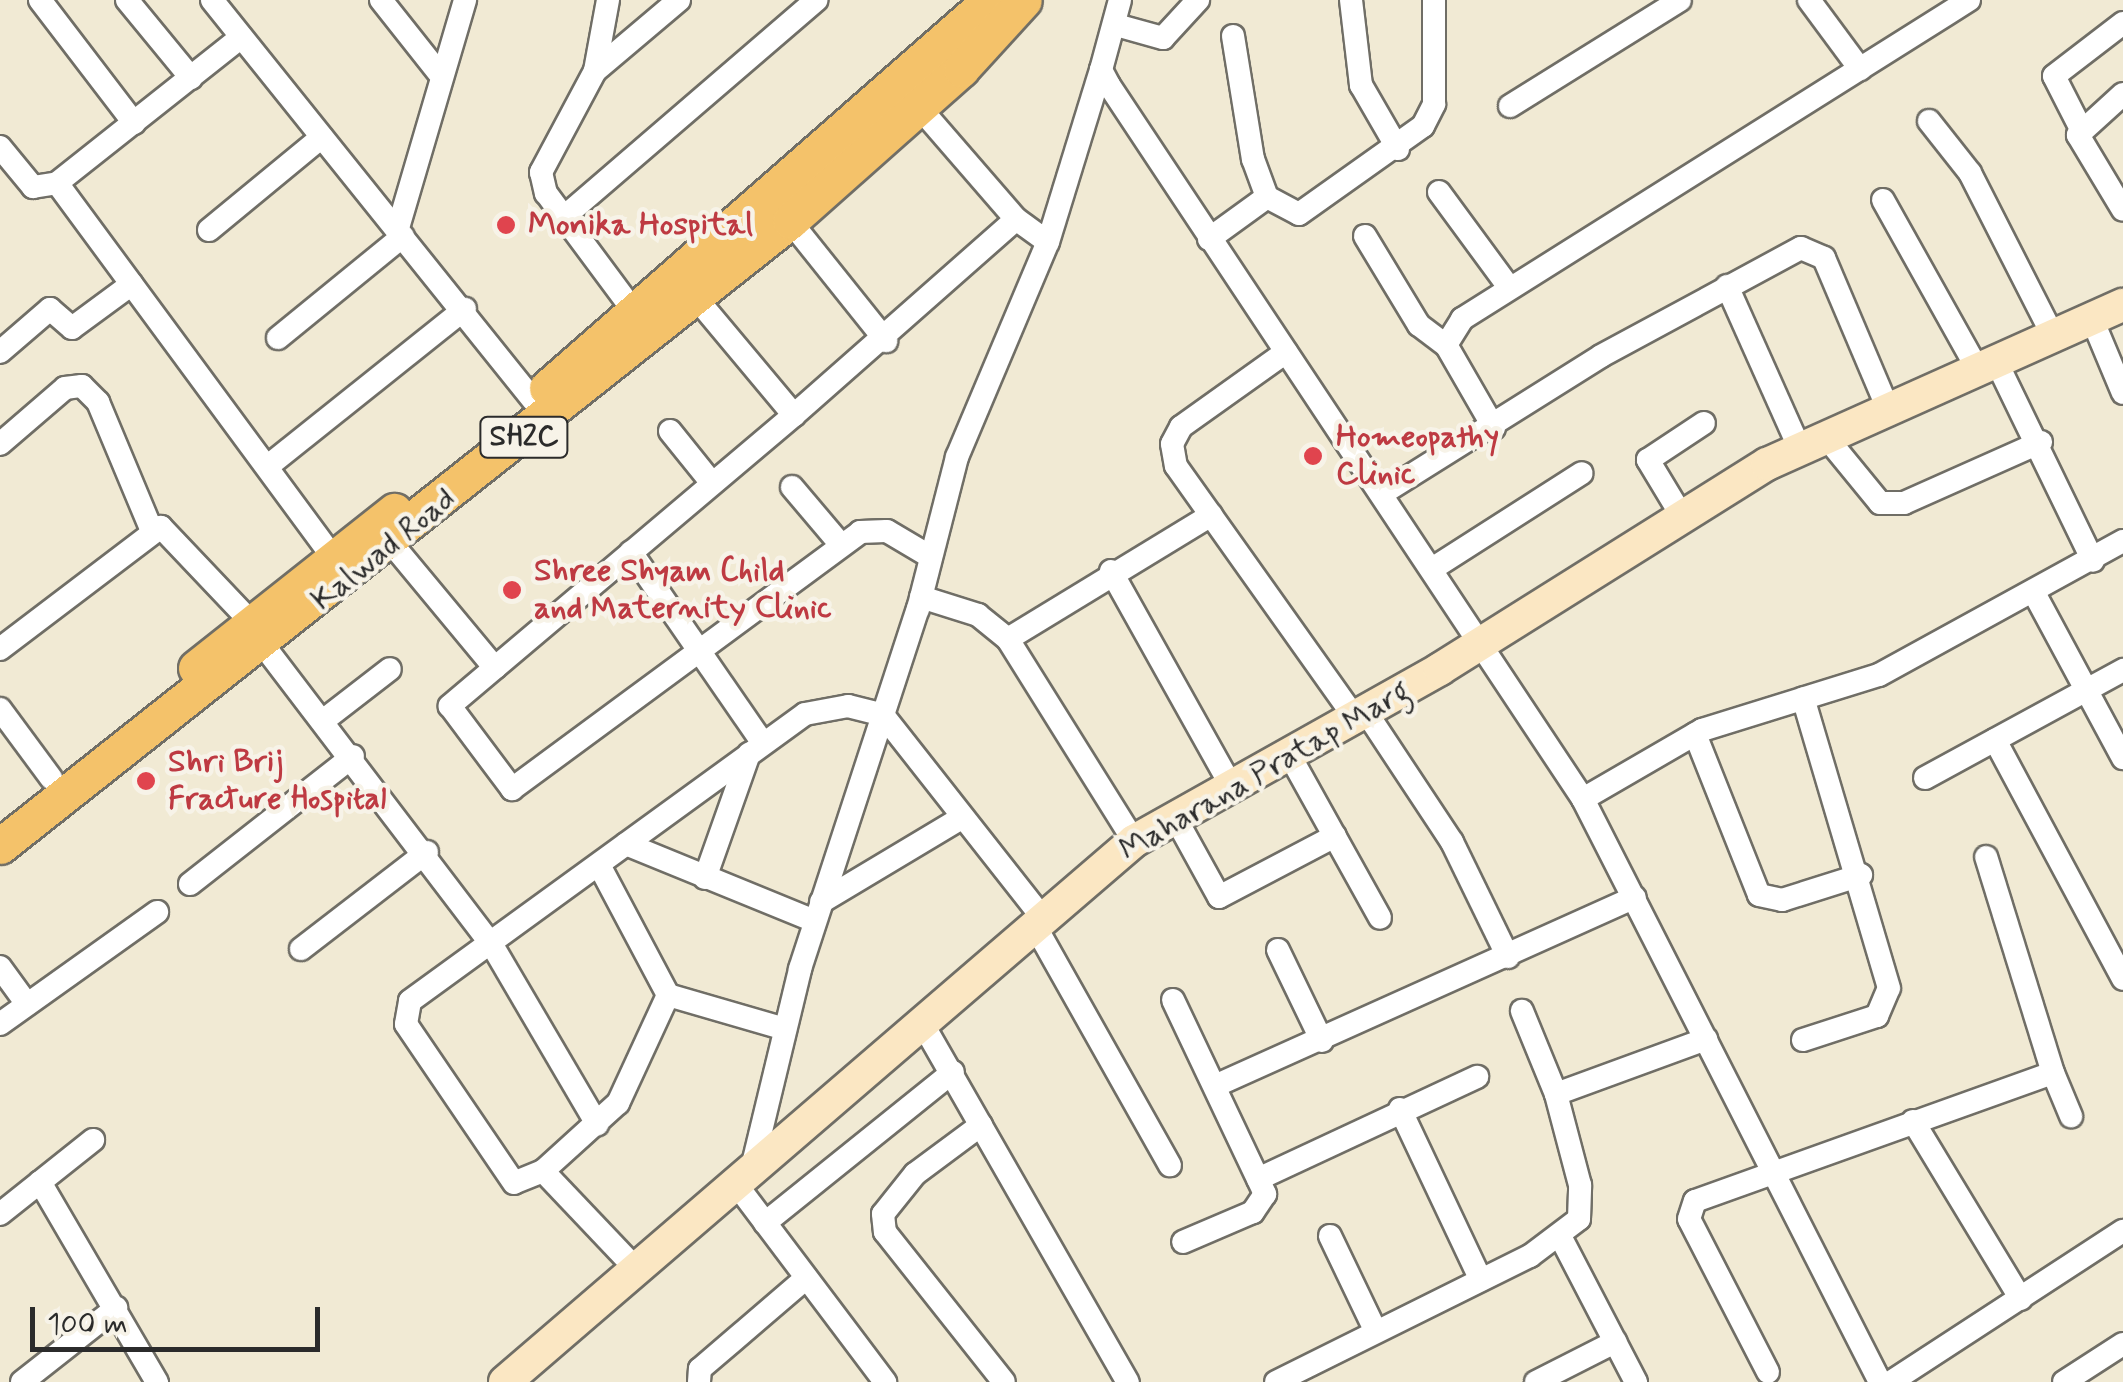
<!DOCTYPE html>
<html>
<head>
<meta charset="utf-8">
<style>
  body { margin:0 }
  #map { position:relative; width:2123px; height:1382px; overflow:hidden; background:#f1ead4; font-family:Mynerve,sans-serif }
  div>[style] { position:absolute }
  [style*='--x'] { left:calc(var(--x)*1px); top:calc(var(--y)*1px); width:calc(var(--w)*1px); rotate:calc(var(--a)*1deg) }
  .roads { filter:drop-shadow(2px 0 #706e66) drop-shadow(-2px 0 #706e66) drop-shadow(0 2px #706e66) drop-shadow(0 -2px #706e66) }
  .street>* { height:22px; margin:-11px; padding:0 11px; transform-origin:11px; border-radius:11px; background:#fff }
  .secondary>* { height:32px; margin:-16px; padding:0 16px; transform-origin:16px; border-radius:16px; background:#fbe7c3 }
  .primary>* { height:35px; margin:-17.5px; padding:0 17.5px; transform-origin:17.5px; border-radius:17.5px; background:#f4c26a }
  .dots>* { width:28px; height:28px; translate:-50% -50%; box-sizing:border-box; border:5px solid #f7f3e8; border-radius:50% }
  span { translate:-50% -50%; white-space:nowrap; text-align:center; line-height:1.15; -webkit-text-stroke:9px #f7f3e8; paint-order:stroke }
  .shield-label span { padding:2px 8px; background:#f7f3e8; border:2px solid; border-radius:8px; -webkit-text-stroke-width:0 }
  .shield-label { font-size:30px; color:#2b2b2b; font-weight:700 }
  .health-label { font-size:32px; color:#be3a42; font-weight:700 }
  .left { translate:0 -50%; text-align:left }
  .street-label { font-size:32px; color:#2b2b2b }
  .scale { position:absolute; left:30px; top:1307px; width:290px; height:45px; box-sizing:border-box; border:5px solid #2b2b2b; border-top:0; padding-left:12px; font-size:30px; line-height:35px; white-space:nowrap; color:#2b2b2b; -webkit-text-stroke:8px #f7f3e8; paint-order:stroke }
</style>
</head>
<body>
<div id="map">
  <div class="roads">
    <div class="street">
      <div style="--x:40;--y:0;--w:155;--a:52.6"></div>
      <div style="--x:127;--y:0;--w:101;--a:50.6"></div>
      <div style="--x:212;--y:0;--w:513;--a:51.25"></div>
      <div style="--x:381;--y:0;--w:92;--a:51.6"></div>
      <div style="--x:608;--y:0;--w:72;--a:100.4"></div>
      <div style="--x:595;--y:71;--w:115;--a:118.1"></div>
      <div style="--x:541;--y:172;--w:22;--a:77"></div>
      <div style="--x:546;--y:193;--w:151;--a:53.4"></div>
      <div style="--x:1120;--y:0;--w:73;--a:105.2"></div>
      <div style="--x:1101;--y:70;--w:17;--a:62"></div>
      <div style="--x:1109;--y:85;--w:857;--a:56.42"></div>
      <div style="--x:1583;--y:799;--w:654;--a:63"></div>
      <div style="--x:1351;--y:0;--w:86;--a:83.3"></div>
      <div style="--x:1361;--y:85;--w:74;--a:60"></div>
      <div style="--x:1809;--y:0;--w:86;--a:53.5"></div>
      <div style="--x:1116;--y:25;--w:49;--a:15.5"></div>
      <div style="--x:1163;--y:38;--w:52;--a:-47.4"></div>
      <div style="--x:1233;--y:36;--w:125;--a:80.8"></div>
      <div style="--x:1253;--y:159;--w:40;--a:69.8"></div>
      <div style="--x:1267;--y:197;--w:36;--a:28"></div>
      <div style="--x:1299;--y:214;--w:152;--a:-35.4"></div>
      <div style="--x:1423;--y:126;--w:25;--a:-63"></div>
      <div style="--x:1434;--y:104;--w:104;--a:-90"></div>
      <div style="--x:595;--y:71;--w:110;--a:-40.2"></div>
      <div style="--x:2123;--y:94;--w:61;--a:137.7"></div>
      <div style="--x:2078;--y:135;--w:87;--a:59"></div>
      <div style="--x:1510;--y:106;--w:200;--a:-31.9"></div>
      <div style="--x:919;--y:107;--w:148;--a:49.1"></div>
      <div style="--x:1929;--y:121;--w:66;--a:51.7"></div>
      <div style="--x:1970;--y:173;--w:183;--a:63"></div>
      <div style="--x:2080;--y:127;--w:57;--a:-117"></div>
      <div style="--x:2054;--y:76;--w:87;--a:-37.5"></div>
      <div style="--x:0;--y:147;--w:52;--a:50.5"></div>
      <div style="--x:33;--y:187;--w:24;--a:-9"></div>
      <div style="--x:57;--y:183;--w:235;--a:-38.4"></div>
      <div style="--x:57;--y:183;--w:467;--a:53.6"></div>
      <div style="--x:1439;--y:192;--w:117;--a:53.7"></div>
      <div style="--x:1883;--y:200;--w:193;--a:60.8"></div>
      <div style="--x:564;--y:217;--w:333;--a:-40.7"></div>
      <div style="--x:790;--y:221;--w:154;--a:51.3"></div>
      <div style="--x:398;--y:228;--w:238;--a:-73.6"></div>
      <div style="--x:209;--y:230;--w:146;--a:-39.5"></div>
      <div style="--x:1365;--y:236;--w:104;--a:58.8"></div>
      <div style="--x:1419;--y:325;--w:34;--a:37"></div>
      <div style="--x:1209;--y:239;--w:72;--a:-35.9"></div>
      <div style="--x:1727;--y:286;--w:179;--a:65.9"></div>
      <div style="--x:696;--y:298;--w:153;--a:50.1"></div>
      <div style="--x:794;--y:415;--w:296;--a:-41.4"></div>
      <div style="--x:1016;--y:219;--w:39;--a:36"></div>
      <div style="--x:2092;--y:319;--w:80;--a:67.3"></div>
      <div style="--x:278;--y:338;--w:161;--a:-39.2"></div>
      <div style="--x:0;--y:352;--w:66;--a:-40.7"></div>
      <div style="--x:50;--y:309;--w:29;--a:41"></div>
      <div style="--x:72;--y:328;--w:74;--a:-36.3"></div>
      <div style="--x:1286;--y:352;--w:129;--a:144.5"></div>
      <div style="--x:1181;--y:427;--w:19;--a:118"></div>
      <div style="--x:1172;--y:444;--w:22;--a:80"></div>
      <div style="--x:1176;--y:466;--w:309;--a:54.6"></div>
      <div style="--x:1996;--y:361;--w:222;--a:64.1"></div>
      <div style="--x:794;--y:415;--w:451;--a:139.8"></div>
      <div style="--x:450;--y:706;--w:104;--a:53.2"></div>
      <div style="--x:512;--y:789;--w:433;--a:-36.4"></div>
      <div style="--x:860;--y:532;--w:27;--a:-2"></div>
      <div style="--x:887;--y:531;--w:51;--a:30.6"></div>
      <div style="--x:1494;--y:428;--w:96;--a:-120"></div>
      <div style="--x:1446;--y:345;--w:31;--a:-58"></div>
      <div style="--x:1462;--y:319;--w:599;--a:-32.18"></div>
      <div style="--x:670;--y:431;--w:65;--a:51.2"></div>
      <div style="--x:1826;--y:437;--w:85;--a:50.7"></div>
      <div style="--x:1880;--y:503;--w:24;--a:0"></div>
      <div style="--x:1904;--y:503;--w:150;--a:-24"></div>
      <div style="--x:0;--y:444;--w:86;--a:-40.7"></div>
      <div style="--x:65;--y:388;--w:17;--a:-7"></div>
      <div style="--x:82;--y:386;--w:23;--a:45"></div>
      <div style="--x:98;--y:402;--w:138;--a:67.3"></div>
      <div style="--x:268;--y:466;--w:252;--a:-38.6"></div>
      <div style="--x:792;--y:487;--w:76;--a:49.8"></div>
      <div style="--x:1383;--y:493;--w:257;--a:-32.1"></div>
      <div style="--x:1601;--y:356;--w:227;--a:-28.4"></div>
      <div style="--x:1801;--y:248;--w:25;--a:23"></div>
      <div style="--x:1824;--y:258;--w:164;--a:67"></div>
      <div style="--x:1683;--y:518;--w:68;--a:-121.1"></div>
      <div style="--x:1648;--y:460;--w:67;--a:-33.5"></div>
      <div style="--x:392;--y:544;--w:161;--a:50.3"></div>
      <div style="--x:631;--y:552;--w:232;--a:55.4"></div>
      <div style="--x:1435;--y:567;--w:174;--a:-32.6"></div>
      <div style="--x:1111;--y:571;--w:250;--a:60.8"></div>
      <div style="--x:2033;--y:591;--w:190;--a:61.7"></div>
      <div style="--x:921;--y:597;--w:60;--a:17.5"></div>
      <div style="--x:978;--y:615;--w:38;--a:39"></div>
      <div style="--x:264;--y:646;--w:376;--a:52.7"></div>
      <div style="--x:492;--y:945;--w:208;--a:59.6"></div>
      <div style="--x:0;--y:649;--w:202;--a:-37.2"></div>
      <div style="--x:161;--y:527;--w:132;--a:46.5"></div>
      <div style="--x:0;--y:709;--w:86;--a:53.5"></div>
      <div style="--x:1366;--y:712;--w:156;--a:56.5"></div>
      <div style="--x:1452;--y:842;--w:128;--a:64"></div>
      <div style="--x:324;--y:720;--w:83;--a:-37.7"></div>
      <div style="--x:1695;--y:734;--w:173;--a:68.3"></div>
      <div style="--x:1759;--y:895;--w:24;--a:12"></div>
      <div style="--x:1782;--y:900;--w:83;--a:-17.6"></div>
      <div style="--x:1995;--y:740;--w:271;--a:61.8"></div>
      <div style="--x:1290;--y:756;--w:185;--a:60.9"></div>
      <div style="--x:1925;--y:778;--w:226;--a:-28.6"></div>
      <div style="--x:1583;--y:799;--w:138;--a:-30.1"></div>
      <div style="--x:1702;--y:730;--w:185;--a:-17.3"></div>
      <div style="--x:1879;--y:675;--w:278;--a:-28.8"></div>
      <div style="--x:1176;--y:819;--w:89;--a:61.1"></div>
      <div style="--x:1219;--y:897;--w:131;--a:-27.7"></div>
      <div style="--x:1134;--y:841;--w:238;--a:-122"></div>
      <div style="--x:1008;--y:639;--w:238;--a:-31.4"></div>
      <div style="--x:626;--y:844;--w:204;--a:22.2"></div>
      <div style="--x:599;--y:865;--w:147;--a:62"></div>
      <div style="--x:668;--y:995;--w:119;--a:114.8"></div>
      <div style="--x:618;--y:1103;--w:101;--a:137.8"></div>
      <div style="--x:543;--y:1171;--w:31;--a:158"></div>
      <div style="--x:514;--y:1183;--w:192;--a:-124.2"></div>
      <div style="--x:406;--y:1024;--w:23;--a:-80"></div>
      <div style="--x:410;--y:1001;--w:488;--a:-36"></div>
      <div style="--x:805;--y:714;--w:44;--a:-10.5"></div>
      <div style="--x:848;--y:706;--w:36;--a:14"></div>
      <div style="--x:883;--y:715;--w:257;--a:51.8"></div>
      <div style="--x:705;--y:878;--w:132;--a:-70.5"></div>
      <div style="--x:190;--y:884;--w:207;--a:-38.1"></div>
      <div style="--x:821;--y:902;--w:165;--a:-30.9"></div>
      <div style="--x:1034;--y:924;--w:277;--a:60.6"></div>
      <div style="--x:301;--y:949;--w:159;--a:-37.6"></div>
      <div style="--x:1278;--y:950;--w:101;--a:64.2"></div>
      <div style="--x:0;--y:967;--w:46;--a:53.9"></div>
      <div style="--x:668;--y:995;--w:122;--a:16.2"></div>
      <div style="--x:1173;--y:1000;--w:215;--a:64.6"></div>
      <div style="--x:1265;--y:1194;--w:22;--a:124"></div>
      <div style="--x:1253;--y:1212;--w:76;--a:156.8"></div>
      <div style="--x:921;--y:1021;--w:416;--a:60.2"></div>
      <div style="--x:0;--y:1024;--w:193;--a:-35.5"></div>
      <div style="--x:1803;--y:1040;--w:78;--a:-18"></div>
      <div style="--x:1877;--y:1016;--w:30;--a:-67"></div>
      <div style="--x:1889;--y:988;--w:302;--a:-106.5"></div>
      <div style="--x:2053;--y:1073;--w:47;--a:67.3"></div>
      <div style="--x:1217;--y:1085;--w:458;--a:-24.2"></div>
      <div style="--x:1556;--y:1094;--w:160;--a:-20.1"></div>
      <div style="--x:1400;--y:1109;--w:189;--a:64.7"></div>
      <div style="--x:1913;--y:1121;--w:208;--a:58.8"></div>
      <div style="--x:981;--y:1125;--w:82;--a:143.4"></div>
      <div style="--x:915;--y:1174;--w:51;--a:128.7"></div>
      <div style="--x:883;--y:1214;--w:18;--a:84"></div>
      <div style="--x:885;--y:1232;--w:191;--a:51.6"></div>
      <div style="--x:753;--y:1164;--w:201;--a:-76.4"></div>
      <div style="--x:800;--y:969;--w:379;--a:-71.9"></div>
      <div style="--x:918;--y:609;--w:157;--a:-75.6"></div>
      <div style="--x:957;--y:457;--w:233;--a:-67.1"></div>
      <div style="--x:1048;--y:242;--w:180;--a:-72.9"></div>
      <div style="--x:543;--y:1171;--w:134;--a:46.5"></div>
      <div style="--x:1258;--y:1179;--w:242;--a:-25"></div>
      <div style="--x:733;--y:1180;--w:253;--a:53"></div>
      <div style="--x:40;--y:1182;--w:232;--a:59.7"></div>
      <div style="--x:0;--y:1214;--w:119;--a:-38.5"></div>
      <div style="--x:765;--y:1223;--w:241;--a:-38.8"></div>
      <div style="--x:1330;--y:1236;--w:106;--a:64.4"></div>
      <div style="--x:1560;--y:1236;--w:165;--a:62.5"></div>
      <div style="--x:1768;--y:1372;--w:172;--a:-117.3"></div>
      <div style="--x:1689;--y:1219;--w:19;--a:-72"></div>
      <div style="--x:1695;--y:1201;--w:380;--a:-19.7"></div>
      <div style="--x:2053;--y:1073;--w:226;--a:-107.2"></div>
      <div style="--x:22;--y:1382;--w:120;--a:-38.2"></div>
      <div style="--x:699;--y:1382;--w:13;--a:-86"></div>
      <div style="--x:700;--y:1369;--w:140;--a:-40.6"></div>
      <div style="--x:1276;--y:1382;--w:284;--a:-26.4"></div>
      <div style="--x:1530;--y:1256;--w:61;--a:-37.1"></div>
      <div style="--x:1579;--y:1219;--w:34;--a:-88"></div>
      <div style="--x:1580;--y:1185;--w:94;--a:-104.8"></div>
      <div style="--x:1556;--y:1094;--w:90;--a:-112.3"></div>
      <div style="--x:1536;--y:1382;--w:89;--a:-26.9"></div>
      <div style="--x:1891;--y:1382;--w:277;--a:-33.1"></div>
      <div style="--x:2064;--y:1382;--w:70;--a:-32.8"></div>
    </div>
    <div class="secondary">
      <div style="--x:505;--y:1382;--w:830;--a:-40.7"></div>
      <div style="--x:1134;--y:841;--w:351;--a:-29.3"></div>
      <div style="--x:1440;--y:669;--w:386;--a:-32.1"></div>
      <div style="--x:1767;--y:464;--w:390;--a:-24.1"></div>
    </div>
    <div class="primary">
      <div style="--x:547;--y:388;--w:589;--a:-41.21"></div>
      <div style="--x:196;--y:668;--w:253;--a:-38.4"></div>
      <div style="--x:0;--y:846;--w:1007;--a:-38.35"></div>
      <div style="--x:790;--y:221;--w:229;--a:-41.6"></div>
      <div style="--x:961;--y:69;--w:93;--a:-47.6"></div>
    </div>
  </div>
  <div class="dots">
    <div style="left:506px;top:225px;background:#e0444e"></div>
    <div style="left:1313px;top:456px;background:#e0444e"></div>
    <div style="left:512px;top:590px;background:#e0444e"></div>
    <div style="left:146px;top:781px;background:#e0444e"></div>
  </div>
  <div class="shield-label">
    <span style="left:524px;top:437px">SH2C</span>
  </div>
  <div class="health-label">
    <span class="left" style="left:528px;top:225px">Monika Hospital</span>
    <span class="left" style="left:1336px;top:456px">Homeopathy<br>Clinic</span>
    <span class="left" style="left:534px;top:590px">Shree Shyam Child<br>and Maternity Clinic</span>
    <span class="left" style="left:168px;top:781px">Shri Brij<br>Fracture Hospital</span>
  </div>
  <div class="street-label">
    <span style="left:384px;top:550px;rotate:-39deg">Kalwad Road</span>
    <span style="left:1265px;top:771px;rotate:-30deg">Maharana Pratap Marg</span>
  </div>
  <div class="scale">100 m</div>
</div>
</body>
</html>
